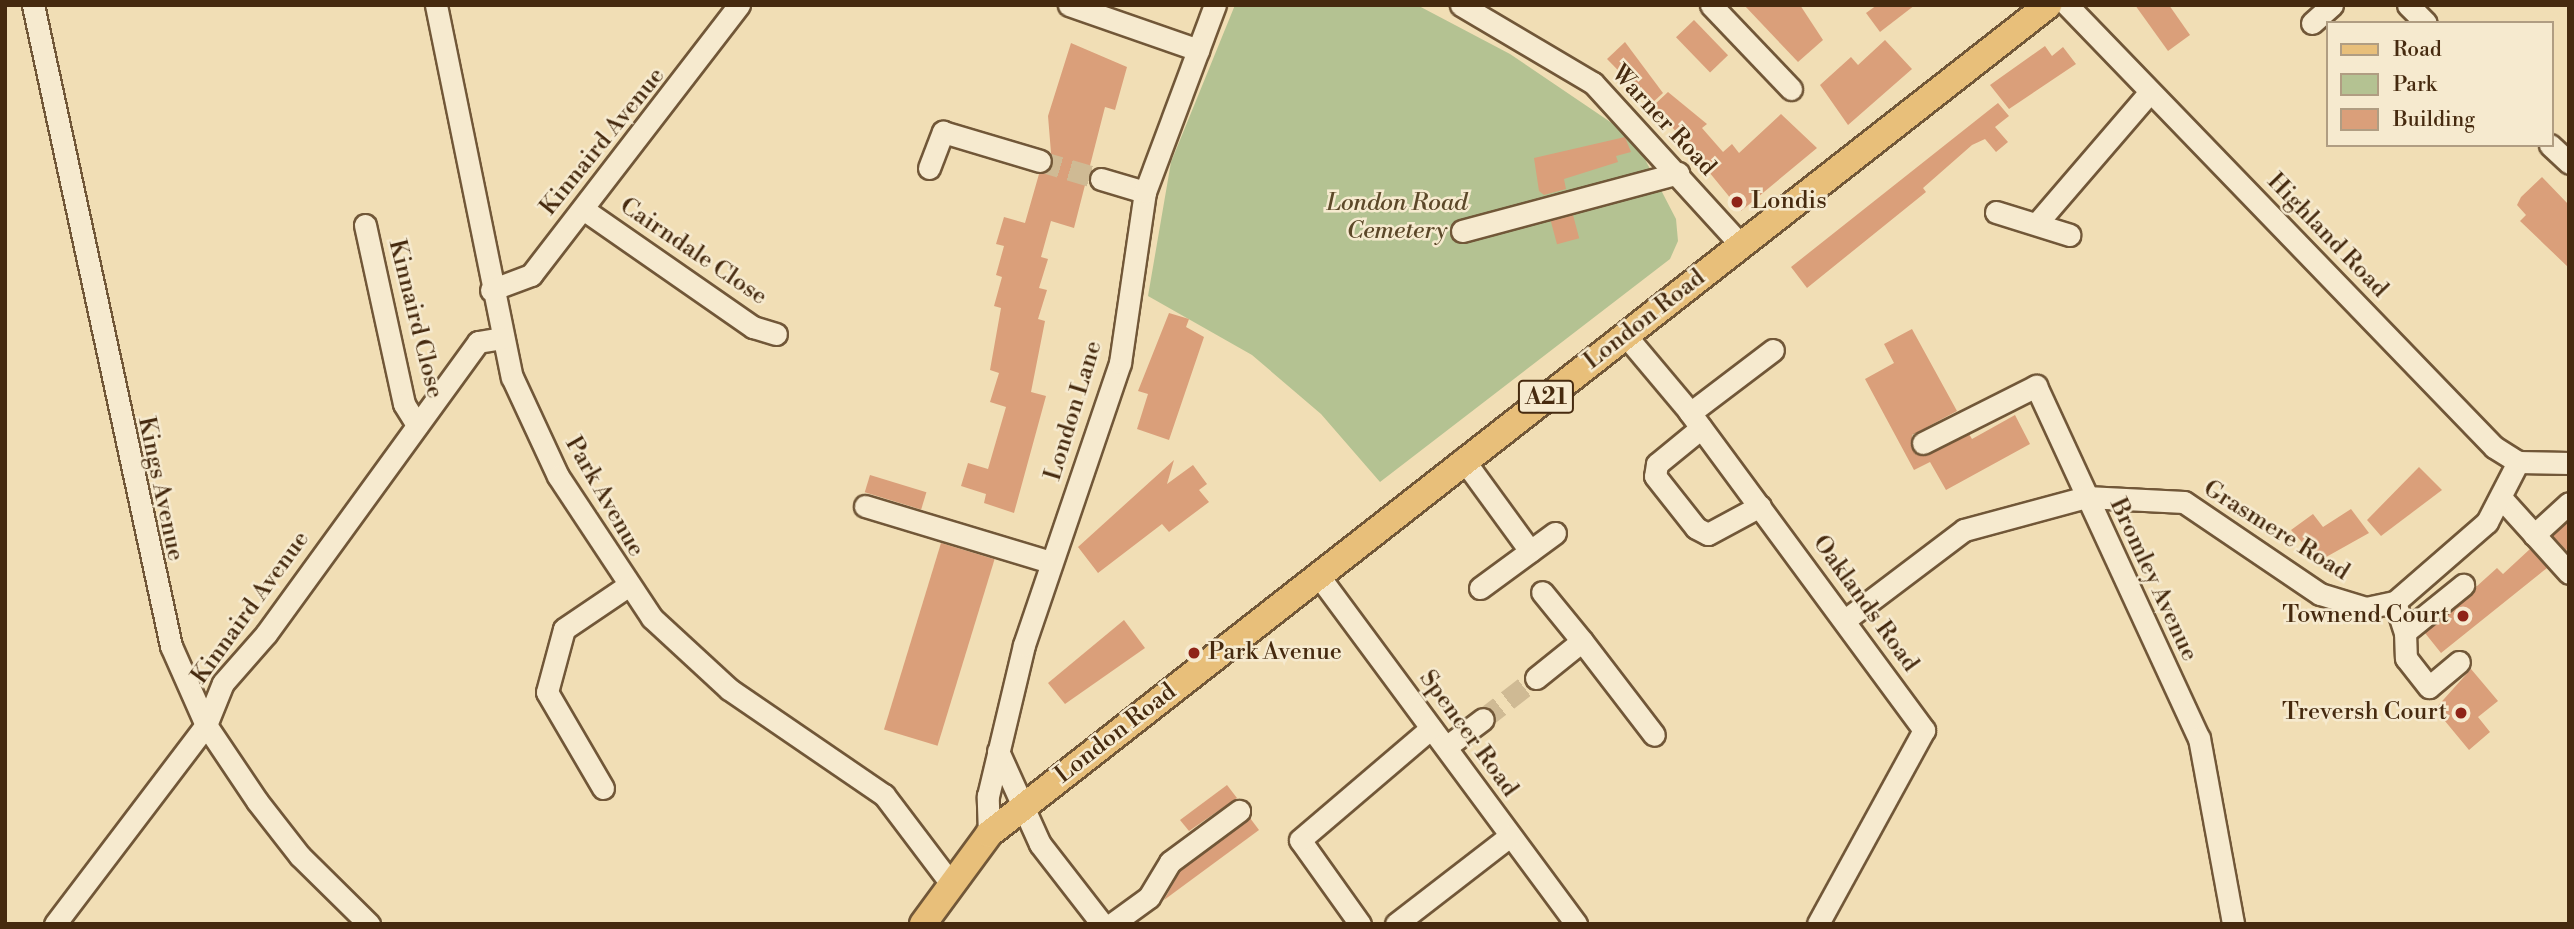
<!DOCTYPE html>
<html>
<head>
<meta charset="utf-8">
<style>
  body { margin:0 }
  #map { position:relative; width:2574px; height:929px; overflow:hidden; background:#f1deb5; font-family:"Libre Bodoni",serif }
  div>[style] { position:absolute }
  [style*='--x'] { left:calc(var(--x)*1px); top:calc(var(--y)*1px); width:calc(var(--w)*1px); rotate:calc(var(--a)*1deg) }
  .green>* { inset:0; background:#b4c292 }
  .building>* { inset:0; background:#da9f7a; transform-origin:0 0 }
  .minor-tunnel>* { height:21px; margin-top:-10.5px; transform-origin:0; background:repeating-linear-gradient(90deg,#cfba94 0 21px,transparent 0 31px) }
  .roads { filter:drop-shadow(2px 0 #715738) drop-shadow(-2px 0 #715738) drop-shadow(0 2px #715738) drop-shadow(0 -2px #715738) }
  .minor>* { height:21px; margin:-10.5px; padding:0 10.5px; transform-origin:10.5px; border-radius:10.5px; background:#f6eacf }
  .major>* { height:26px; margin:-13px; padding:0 13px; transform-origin:13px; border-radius:13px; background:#e8bf7a }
  .dots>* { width:19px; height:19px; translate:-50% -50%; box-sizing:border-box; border:4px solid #f6eacf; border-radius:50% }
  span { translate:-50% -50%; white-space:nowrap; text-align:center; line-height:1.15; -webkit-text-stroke:5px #f6eacf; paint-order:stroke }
  .shield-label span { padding:2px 5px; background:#f6eacf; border:2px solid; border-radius:5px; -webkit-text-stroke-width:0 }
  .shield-label { font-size:23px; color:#462a0f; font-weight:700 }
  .street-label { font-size:24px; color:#462a0f }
  .poi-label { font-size:24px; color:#462a0f }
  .left { translate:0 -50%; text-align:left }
  .right { translate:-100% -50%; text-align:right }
  .park-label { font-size:24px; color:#5c4829; font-style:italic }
  .frame { position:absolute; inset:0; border:7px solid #462a0f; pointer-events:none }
  .legend { position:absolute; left:2326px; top:21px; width:228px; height:126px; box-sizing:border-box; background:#f6eacf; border:2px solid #b09d82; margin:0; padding:9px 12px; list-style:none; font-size:21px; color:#462a0f }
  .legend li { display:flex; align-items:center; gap:14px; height:35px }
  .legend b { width:35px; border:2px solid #b09d82 }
</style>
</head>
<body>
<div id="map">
  <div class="green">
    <div style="clip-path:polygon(1235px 5px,1417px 5px,1510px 54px,1634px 138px,1676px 219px,1678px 241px,1670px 259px,1380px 482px,1321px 414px,1252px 355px,1148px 296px,1171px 162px)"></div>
  </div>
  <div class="building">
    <div style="clip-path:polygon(1744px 5px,1800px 5px,1823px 40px,1798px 62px)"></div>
    <div style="clip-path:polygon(1877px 5px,1915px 5px,1880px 32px,1866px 13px)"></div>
    <div style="clip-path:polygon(2135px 5px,2169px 5px,2190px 35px,2168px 51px)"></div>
    <div style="left:1694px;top:20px;width:49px;height:25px;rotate:46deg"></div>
    <div style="clip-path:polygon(1885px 40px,1912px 69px,1848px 125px,1820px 85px,1851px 57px,1858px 65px)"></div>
    <div style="clip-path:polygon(1625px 42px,1663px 93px,1651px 104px,1607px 59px)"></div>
    <div style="clip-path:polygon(1071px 43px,1127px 67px,1115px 110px,1105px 107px,1074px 228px,1051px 221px,1041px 257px,1048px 259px,1039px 288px,1047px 290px,1038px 319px,1045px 321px,1031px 392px,1046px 396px,1014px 513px,984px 503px,986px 494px,961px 486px,968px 463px,988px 469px,1006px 407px,990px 402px,999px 373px,990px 370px,1001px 308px,994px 306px,1002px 277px,996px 275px,1004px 246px,996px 244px,1004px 217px,1025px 223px,1039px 174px,1052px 165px,1048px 116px)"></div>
    <div style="clip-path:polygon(2045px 46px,2052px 56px,2063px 47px,2076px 64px,2009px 109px,1990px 85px)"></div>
    <div style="clip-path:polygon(1668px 92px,1707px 124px,1702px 128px,1723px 152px,1732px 144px,1739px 153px,1781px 114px,1817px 148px,1741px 211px,1654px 105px)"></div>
    <div style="clip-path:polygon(1998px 103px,2009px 116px,1995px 127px,2008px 142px,1996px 152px,1985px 139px,1972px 145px,1923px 188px,1926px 192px,1807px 288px,1791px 267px)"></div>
    <div style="clip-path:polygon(1625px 137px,1631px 152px,1616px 156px,1618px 162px,1564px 179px,1566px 189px,1544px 195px,1539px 191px,1534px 158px)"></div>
    <div style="clip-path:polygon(2542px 177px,2569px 205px,2569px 268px,2520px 221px,2526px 215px,2517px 205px,2521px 197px)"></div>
    <div style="left:1573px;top:215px;width:24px;height:23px;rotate:75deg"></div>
    <div style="clip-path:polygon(1169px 313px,1189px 319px,1186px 327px,1204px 337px,1169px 440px,1137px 429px,1148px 394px,1138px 391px)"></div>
    <div style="clip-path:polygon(1912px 329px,1957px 411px,1912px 435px,1915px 454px,1928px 455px,1969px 434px,1972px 439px,2015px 415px,2030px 444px,1946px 490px,1930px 462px,1914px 470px,1865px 379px,1894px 363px,1884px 344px)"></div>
    <div style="clip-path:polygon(1174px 460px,1167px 484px,1193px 465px,1207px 484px,1199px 490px,1209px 502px,1169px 532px,1162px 524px,1098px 573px,1078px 547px)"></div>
    <div style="clip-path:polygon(2419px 467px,2442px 490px,2381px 536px,2367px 520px)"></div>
    <div style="left:870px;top:475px;width:59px;height:18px;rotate:17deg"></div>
    <div style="clip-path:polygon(2351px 509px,2369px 533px,2319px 561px,2291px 530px,2313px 514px,2323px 527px)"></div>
    <div style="clip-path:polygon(2569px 521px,2569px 548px,2566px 550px,2553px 536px)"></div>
    <div style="left:941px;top:543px;width:56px;height:195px;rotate:17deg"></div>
    <div style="clip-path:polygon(2530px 549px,2547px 568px,2441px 653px,2425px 633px,2497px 568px,2503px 574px)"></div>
    <div style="clip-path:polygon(1124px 620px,1145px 648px,1065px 704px,1048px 683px)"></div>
    <div style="clip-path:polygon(2471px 669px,2498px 701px,2478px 717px,2490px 732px,2469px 750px,2435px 709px)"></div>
    <div style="clip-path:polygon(1227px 785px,1237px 798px,1189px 831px,1180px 820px)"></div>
    <div style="clip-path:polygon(1250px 818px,1259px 830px,1164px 900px,1180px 871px)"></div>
  </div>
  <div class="minor-tunnel">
    <div style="--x:1040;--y:161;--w:64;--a:16.4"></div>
    <div style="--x:1483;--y:719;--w:67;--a:-37.7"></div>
  </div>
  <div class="roads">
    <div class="minor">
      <div style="--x:33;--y:5;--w:656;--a:77.85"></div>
      <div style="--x:171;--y:646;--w:86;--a:66.1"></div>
      <div style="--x:206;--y:725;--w:92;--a:56.1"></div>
      <div style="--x:257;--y:801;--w:70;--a:52"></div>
      <div style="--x:300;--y:856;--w:97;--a:44.6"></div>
      <div style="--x:436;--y:5;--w:380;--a:78.5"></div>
      <div style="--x:512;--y:377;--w:109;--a:65.1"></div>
      <div style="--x:558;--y:476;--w:170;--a:56.5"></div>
      <div style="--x:652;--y:618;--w:105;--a:42.7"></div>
      <div style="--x:729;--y:689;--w:188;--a:34.4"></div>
      <div style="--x:884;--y:795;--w:108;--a:52.9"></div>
      <div style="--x:1069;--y:5;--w:137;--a:19.2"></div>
      <div style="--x:1461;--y:5;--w:153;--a:30.6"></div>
      <div style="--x:1593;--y:83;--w:219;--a:47.6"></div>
      <div style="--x:1711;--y:5;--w:116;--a:46.4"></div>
      <div style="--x:2067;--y:5;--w:615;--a:45.99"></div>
      <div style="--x:2494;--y:447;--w:28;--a:32"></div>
      <div style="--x:2518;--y:462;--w:51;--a:1.1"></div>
      <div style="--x:2408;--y:5;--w:25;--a:45"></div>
      <div style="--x:2312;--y:23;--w:27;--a:-42"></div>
      <div style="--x:2550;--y:145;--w:26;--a:43"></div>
      <div style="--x:929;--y:168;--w:39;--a:-69"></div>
      <div style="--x:943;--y:132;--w:101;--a:16.6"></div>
      <div style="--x:1101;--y:179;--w:46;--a:16.5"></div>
      <div style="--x:583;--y:209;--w:207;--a:34.8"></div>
      <div style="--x:753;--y:327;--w:24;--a:17"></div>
      <div style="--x:1996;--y:212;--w:77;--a:17.3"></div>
      <div style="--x:2038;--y:222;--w:172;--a:-49.3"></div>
      <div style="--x:365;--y:225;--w:183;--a:77.7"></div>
      <div style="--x:404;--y:404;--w:25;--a:58"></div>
      <div style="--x:1462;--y:231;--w:224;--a:-15"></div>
      <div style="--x:491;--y:290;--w:43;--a:-20.6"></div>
      <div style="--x:531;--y:275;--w:341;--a:-52.4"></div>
      <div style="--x:1626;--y:336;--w:97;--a:50"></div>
      <div style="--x:1688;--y:410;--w:398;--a:53.6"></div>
      <div style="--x:1924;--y:730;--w:221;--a:118.7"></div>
      <div style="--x:1690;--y:413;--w:104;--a:-37.2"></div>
      <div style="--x:1701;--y:428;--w:57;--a:140.7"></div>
      <div style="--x:1657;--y:464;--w:12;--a:99"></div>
      <div style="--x:1655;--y:476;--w:66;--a:51.7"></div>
      <div style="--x:1696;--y:528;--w:13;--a:27"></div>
      <div style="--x:1708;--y:534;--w:59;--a:-28.3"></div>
      <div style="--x:1923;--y:443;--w:127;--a:-26.8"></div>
      <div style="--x:2036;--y:386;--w:388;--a:65.2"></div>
      <div style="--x:2199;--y:738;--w:189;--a:79.6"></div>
      <div style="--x:1463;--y:459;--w:114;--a:53.9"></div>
      <div style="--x:2503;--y:500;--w:98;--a:47.9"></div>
      <div style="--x:865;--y:506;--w:194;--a:16.8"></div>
      <div style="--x:2534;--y:535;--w:47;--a:-42.4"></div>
      <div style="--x:1318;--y:575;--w:434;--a:53.5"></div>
      <div style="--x:1480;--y:588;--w:93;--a:-36.3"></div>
      <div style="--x:2395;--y:602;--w:32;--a:72"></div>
      <div style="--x:2405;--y:632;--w:75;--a:-39"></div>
      <div style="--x:1845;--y:620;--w:149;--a:-37.1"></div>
      <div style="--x:1964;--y:530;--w:126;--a:-15.1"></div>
      <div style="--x:2086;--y:497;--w:98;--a:2.9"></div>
      <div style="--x:2184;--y:502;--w:164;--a:34.1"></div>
      <div style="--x:2320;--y:594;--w:48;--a:16.9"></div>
      <div style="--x:2366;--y:608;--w:30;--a:-12"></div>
      <div style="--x:2395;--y:602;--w:122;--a:-41"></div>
      <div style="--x:2487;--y:522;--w:68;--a:-62.7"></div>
      <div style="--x:2405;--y:632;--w:26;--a:88"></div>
      <div style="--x:2406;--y:658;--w:37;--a:52"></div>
      <div style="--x:2429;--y:687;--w:39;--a:-40"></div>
      <div style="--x:1582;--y:641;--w:118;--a:52.5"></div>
      <div style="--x:1536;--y:678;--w:59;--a:-38.8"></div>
      <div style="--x:1582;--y:641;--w:63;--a:-129.2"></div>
      <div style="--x:1446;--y:747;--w:46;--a:-37.1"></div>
      <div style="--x:998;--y:751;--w:102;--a:65.7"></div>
      <div style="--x:1040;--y:844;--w:101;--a:52.2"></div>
      <div style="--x:603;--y:788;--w:111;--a:-120.3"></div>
      <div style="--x:547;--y:692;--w:65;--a:-74.9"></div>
      <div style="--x:564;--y:629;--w:75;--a:-34.1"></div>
      <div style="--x:989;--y:834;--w:38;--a:-92"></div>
      <div style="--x:988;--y:796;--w:155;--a:-76.6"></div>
      <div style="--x:1024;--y:645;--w:298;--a:-71.2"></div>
      <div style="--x:1120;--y:363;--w:173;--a:-81.7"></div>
      <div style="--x:1145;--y:192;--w:200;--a:-69.5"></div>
      <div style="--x:55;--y:924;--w:250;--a:-52.8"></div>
      <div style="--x:206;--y:725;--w:45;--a:-68"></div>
      <div style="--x:223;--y:683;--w:65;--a:-48.7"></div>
      <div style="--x:266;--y:634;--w:361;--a:-54"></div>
      <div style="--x:478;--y:342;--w:24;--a:-9"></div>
      <div style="--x:1112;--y:924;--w:46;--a:-36.1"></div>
      <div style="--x:1149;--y:897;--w:41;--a:-59"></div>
      <div style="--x:1170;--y:862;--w:86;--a:-36.5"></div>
      <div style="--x:1360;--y:924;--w:103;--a:-125.5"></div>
      <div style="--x:1300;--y:840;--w:172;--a:-40.5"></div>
      <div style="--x:1396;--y:924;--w:144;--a:-37.7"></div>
    </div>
    <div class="major">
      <div style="--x:923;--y:924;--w:112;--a:-53.7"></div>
      <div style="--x:989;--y:834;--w:1345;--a:-38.05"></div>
    </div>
  </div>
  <div class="dots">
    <div style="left:1737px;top:202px;background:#8f2418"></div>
    <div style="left:2463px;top:616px;background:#8f2418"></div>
    <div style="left:1194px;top:653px;background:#8f2418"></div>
    <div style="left:2461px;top:713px;background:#8f2418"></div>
  </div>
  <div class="shield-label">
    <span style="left:1546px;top:397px">A21</span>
  </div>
  <div class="street-label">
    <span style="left:1663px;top:121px;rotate:47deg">Warner Road</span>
    <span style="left:603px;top:142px;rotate:-51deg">Kinnaird Avenue</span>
    <span style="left:2327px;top:236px;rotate:46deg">Highland Road</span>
    <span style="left:693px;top:252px;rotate:34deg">Cairndale Close</span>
    <span style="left:415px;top:319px;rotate:76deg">Kinnaird Close</span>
    <span style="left:1645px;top:320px;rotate:-38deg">London Road</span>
    <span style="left:1074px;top:411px;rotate:-73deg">London Lane</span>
    <span style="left:160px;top:489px;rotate:78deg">Kings Avenue</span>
    <span style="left:604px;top:497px;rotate:60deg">Park Avenue</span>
    <span style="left:2276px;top:531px;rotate:32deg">Grasmere Road</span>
    <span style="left:2153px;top:580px;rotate:65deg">Bromley Avenue</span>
    <span style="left:1865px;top:604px;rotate:54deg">Oaklands Road</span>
    <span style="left:251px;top:608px;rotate:-54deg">Kinnaird Avenue</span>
    <span style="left:1116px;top:734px;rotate:-38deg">London Road</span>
    <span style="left:1468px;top:734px;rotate:54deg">Spencer Road</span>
  </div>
  <div class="poi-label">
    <span class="left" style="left:1751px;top:202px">Londis</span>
    <span class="right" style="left:2449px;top:616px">Townend Court</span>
    <span class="left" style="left:1208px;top:653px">Park Avenue</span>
    <span class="right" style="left:2447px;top:713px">Treversh Court</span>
  </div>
  <div class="park-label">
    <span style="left:1397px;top:218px">London Road<br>Cemetery</span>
  </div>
  <div class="frame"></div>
  <ul class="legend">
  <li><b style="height:9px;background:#e8bf7a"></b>Road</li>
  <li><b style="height:19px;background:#b4c292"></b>Park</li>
  <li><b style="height:19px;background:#da9f7a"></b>Building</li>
  </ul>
</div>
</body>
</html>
